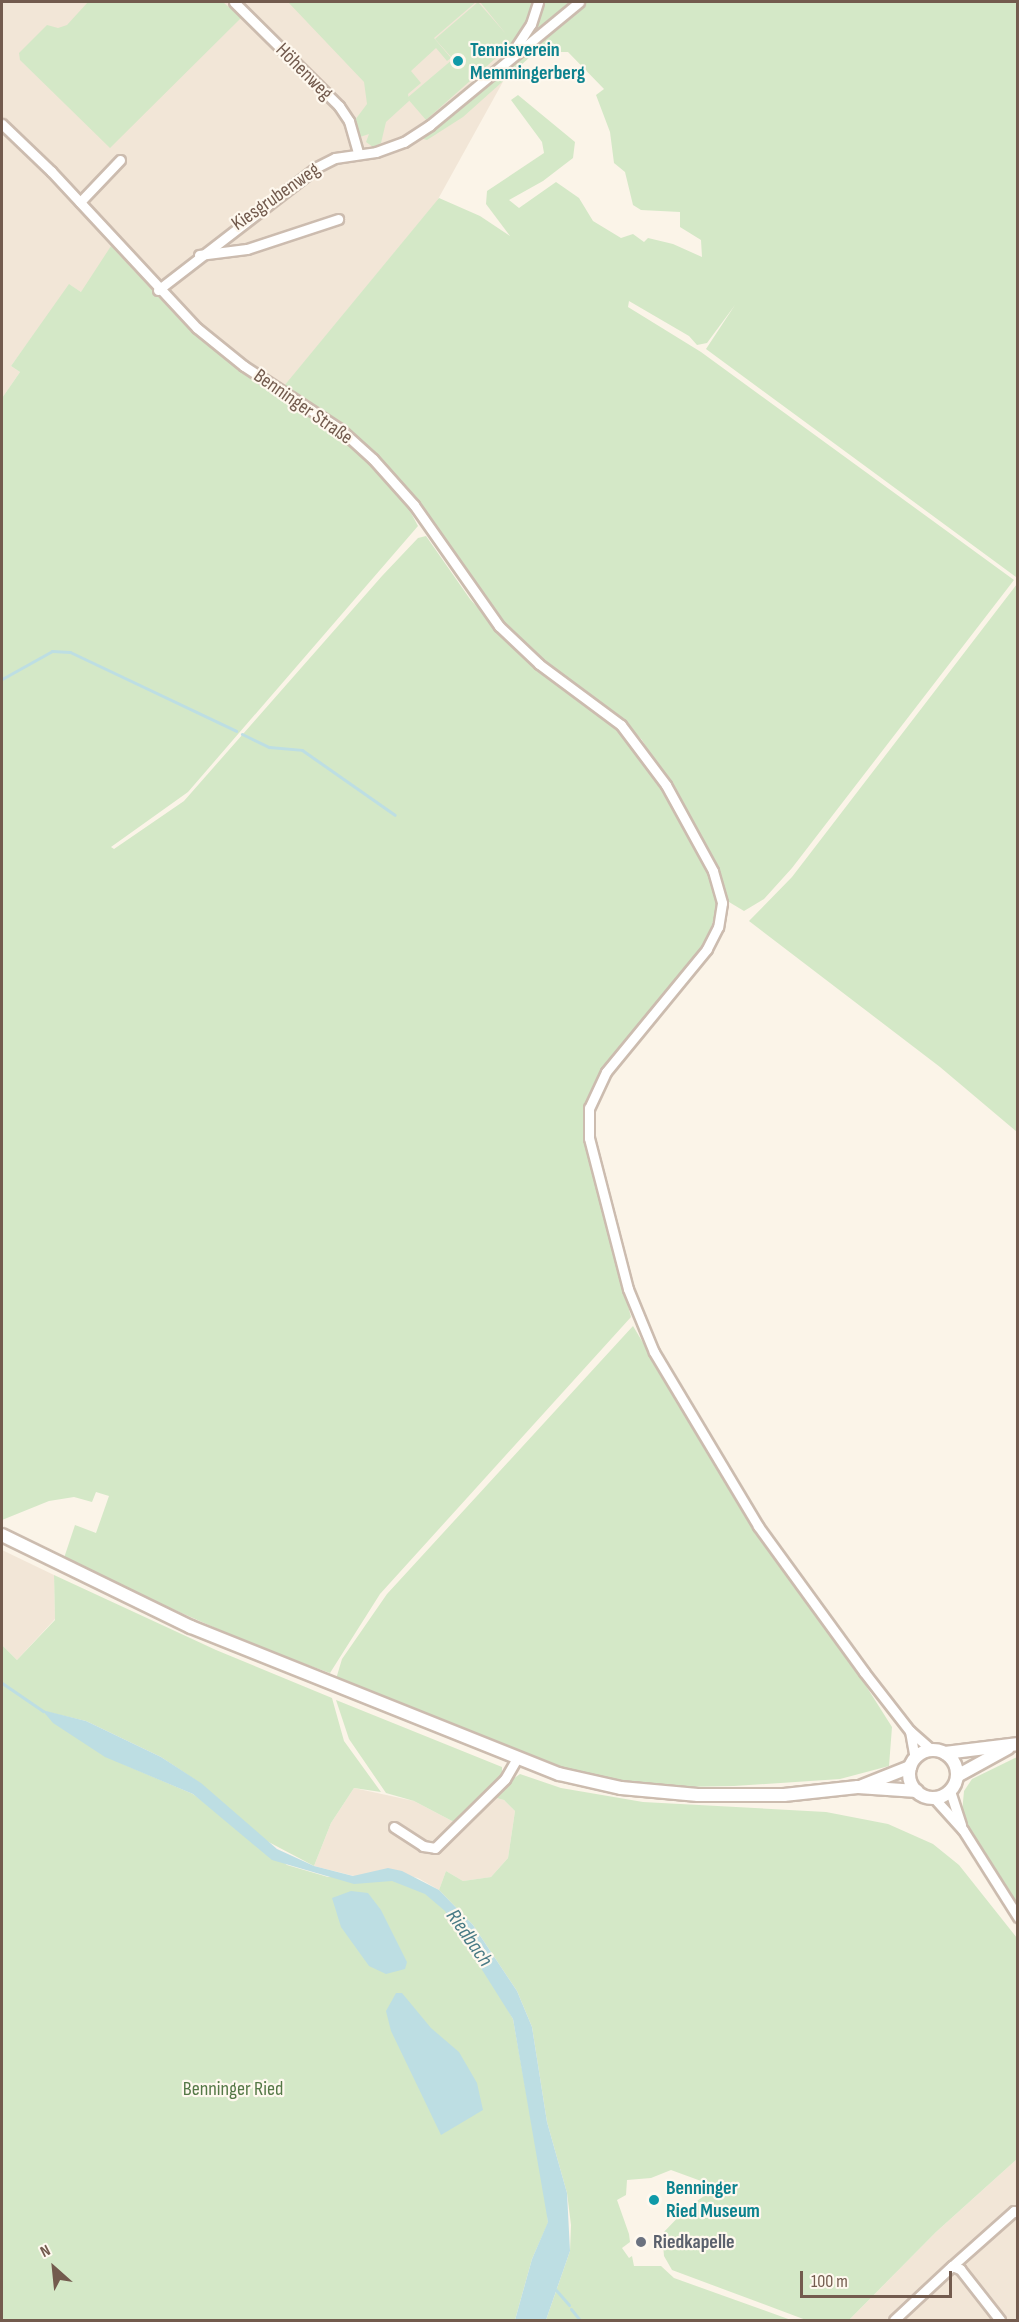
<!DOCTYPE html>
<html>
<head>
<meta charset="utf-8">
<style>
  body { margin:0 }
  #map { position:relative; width:1019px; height:2322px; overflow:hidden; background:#fbf4e8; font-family:"Sofia Sans Condensed",sans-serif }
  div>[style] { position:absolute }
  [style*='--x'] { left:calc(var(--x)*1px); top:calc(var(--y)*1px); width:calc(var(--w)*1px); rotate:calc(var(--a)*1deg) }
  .residential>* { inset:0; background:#f2e6d7 }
  .green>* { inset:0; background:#d4e8c7 }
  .water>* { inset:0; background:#bddee3 }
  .stream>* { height:3px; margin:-1.5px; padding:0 1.5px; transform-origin:1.5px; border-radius:1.5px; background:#bddee3 }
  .roads { filter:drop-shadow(2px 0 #ccbcaf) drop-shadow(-2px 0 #ccbcaf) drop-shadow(0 2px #ccbcaf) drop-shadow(0 -2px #ccbcaf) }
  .minor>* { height:9px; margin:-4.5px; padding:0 4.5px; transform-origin:4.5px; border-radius:4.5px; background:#fff }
  .secondary>* { height:12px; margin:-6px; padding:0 6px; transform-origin:6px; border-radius:6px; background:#fff }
  .secondary>.ring { margin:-6px; padding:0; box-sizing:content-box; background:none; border:12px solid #fff; border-radius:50% }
  .dots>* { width:16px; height:16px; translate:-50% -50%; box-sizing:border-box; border:3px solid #fef8ee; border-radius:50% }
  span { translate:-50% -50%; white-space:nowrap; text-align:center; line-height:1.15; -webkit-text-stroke:4.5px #fef8ee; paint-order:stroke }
  .culture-label { font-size:20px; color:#0d838f; font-weight:700 }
  .left { translate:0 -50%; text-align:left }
  .street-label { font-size:20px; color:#735b4e }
  .park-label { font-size:20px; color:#547846 }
  .worship-label { font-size:20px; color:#5b616d; font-weight:700 }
  .water-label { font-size:21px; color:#487a85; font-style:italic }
  .frame { position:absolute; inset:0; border:3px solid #735b4e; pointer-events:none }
  .north { position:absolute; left:24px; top:2238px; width:60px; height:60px; -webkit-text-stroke:4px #fef8ee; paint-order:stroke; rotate:333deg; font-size:16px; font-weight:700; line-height:24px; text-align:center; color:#735b4e }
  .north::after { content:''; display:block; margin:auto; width:21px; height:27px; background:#735b4e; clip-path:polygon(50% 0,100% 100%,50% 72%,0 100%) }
  .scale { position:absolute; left:800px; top:2271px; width:152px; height:27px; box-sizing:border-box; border:3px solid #735b4e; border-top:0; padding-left:8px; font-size:18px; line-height:21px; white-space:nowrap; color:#735b4e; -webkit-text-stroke:4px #fef8ee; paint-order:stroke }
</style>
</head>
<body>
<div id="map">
  <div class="residential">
    <div style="clip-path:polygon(2px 2px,547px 2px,437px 201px,278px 394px,221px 354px,150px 292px,81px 292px,70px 285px,11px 366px,20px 372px,2px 398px)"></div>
    <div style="clip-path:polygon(2px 1550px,54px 1575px,55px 1619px,17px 1660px,2px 1645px)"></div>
    <div style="clip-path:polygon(354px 1788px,414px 1801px,454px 1822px,473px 1803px,489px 1796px,504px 1800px,515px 1811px,508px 1858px,491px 1877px,463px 1881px,446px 1871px,439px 1890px,418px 1878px,380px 1870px,358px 1877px,314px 1866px,331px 1823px)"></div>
    <div style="clip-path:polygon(1017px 2159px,1017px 2320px,849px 2320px,936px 2232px)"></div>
  </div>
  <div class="green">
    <div style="clip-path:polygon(88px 2px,223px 2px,241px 18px,110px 148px,20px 60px,19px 53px,47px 25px,58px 28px,67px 25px)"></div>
    <div style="clip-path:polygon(288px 2px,476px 2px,434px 38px,451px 58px,447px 61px,436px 48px,411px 71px,421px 83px,408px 94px,409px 101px,386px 122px,381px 143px,373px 147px,366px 142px,369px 134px,360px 137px,352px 124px,367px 104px,364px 82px)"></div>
    <div style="clip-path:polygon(478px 2px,506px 34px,480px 2px,535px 2px,532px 16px,514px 42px,426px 120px,407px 98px,453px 59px,435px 39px)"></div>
    <div style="clip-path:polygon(542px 2px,573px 2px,529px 36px,539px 16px)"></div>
    <div style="clip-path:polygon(585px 2px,1017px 2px,1016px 577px,706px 349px,735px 305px,707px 343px,697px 345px,689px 336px,629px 301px,628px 307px,701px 352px,1014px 580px,792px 868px,764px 899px,744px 911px,729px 902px,716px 865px,642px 740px,618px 716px,537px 656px,507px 627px,389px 467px,343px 425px,284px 386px,439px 198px,480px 216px,510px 236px,486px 204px,487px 191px,544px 153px,542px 142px,511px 100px,518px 95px,575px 142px,573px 158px,543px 181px,509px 200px,519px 208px,556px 182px,579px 198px,593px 221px,621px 238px,633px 234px,644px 242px,648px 238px,673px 244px,702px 257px,701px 240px,680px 227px,680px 212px,641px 210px,633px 205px,625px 172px,614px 163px,610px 132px,596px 95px,604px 89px,568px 52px,541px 52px,540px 48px,463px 117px,427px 140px,420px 138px,451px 117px)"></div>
    <div style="clip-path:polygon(111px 246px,180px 320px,364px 456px,403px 498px,418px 526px,188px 792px,111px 847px,114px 849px,184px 801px,382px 576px,418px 538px,426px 536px,470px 599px,512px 646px,613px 724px,654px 771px,712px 876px,718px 904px,707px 942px,606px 1067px,584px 1108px,586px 1144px,631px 1317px,380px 1594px,330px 1673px,261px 1648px,63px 1561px,75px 1525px,96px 1533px,109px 1496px,96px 1492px,92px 1502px,74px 1497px,49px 1501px,2px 1520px,2px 398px,20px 372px,11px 366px,69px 284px,81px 292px)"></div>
    <div style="clip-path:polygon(1017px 584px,1017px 1132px,940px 1067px,749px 921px,792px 877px)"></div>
    <div style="clip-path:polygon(633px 1326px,755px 1530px,849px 1659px,892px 1727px,889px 1766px,840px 1779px,734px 1786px,681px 1787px,612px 1780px,544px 1764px,336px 1679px,342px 1659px,387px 1594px)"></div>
    <div style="clip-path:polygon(54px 1575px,216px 1650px,332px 1698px,344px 1741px,381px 1792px,354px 1788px,331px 1823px,314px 1866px,261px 1838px,200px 1783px,161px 1757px,86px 1721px,43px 1711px,123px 1764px,193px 1794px,287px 1865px,328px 1877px,383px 1877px,427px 1888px,468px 1936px,513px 2019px,547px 2207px,548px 2223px,532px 2259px,515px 2320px,2px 2320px,2px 1645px,17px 1660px,55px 1620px)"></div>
    <div style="clip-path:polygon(336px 1700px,502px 1767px,502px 1777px,454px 1822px,414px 1801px,386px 1793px,349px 1739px)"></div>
    <div style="clip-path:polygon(1017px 1757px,1017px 1907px,984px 1857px,962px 1813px,964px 1791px,972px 1779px)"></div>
    <div style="clip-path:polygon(520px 1774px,561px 1788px,643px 1802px,826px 1812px,888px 1824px,933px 1844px,959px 1865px,1017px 1938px,1017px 2159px,936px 2232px,849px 2320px,806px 2320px,672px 2270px,664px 2256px,662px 2234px,686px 2209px,704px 2196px,721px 2193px,726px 2182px,712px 2185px,671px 2170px,651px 2178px,627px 2180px,626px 2195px,617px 2200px,629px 2234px,630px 2242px,622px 2248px,629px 2258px,632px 2256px,634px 2266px,661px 2266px,674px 2278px,791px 2320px,546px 2320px,570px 2251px,571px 2225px,567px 2193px,547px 2122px,532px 2027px,517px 1991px,473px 1925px,439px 1890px,446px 1871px,463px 1881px,491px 1877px,508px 1858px,515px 1811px,504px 1800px,489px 1796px)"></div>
  </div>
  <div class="water">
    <div style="clip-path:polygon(42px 1710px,86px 1721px,161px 1757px,201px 1783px,277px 1849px,314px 1866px,353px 1876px,388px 1868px,402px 1871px,439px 1890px,473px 1925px,517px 1991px,532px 2027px,547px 2122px,567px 2193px,570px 2251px,546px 2320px,515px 2320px,532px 2259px,548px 2222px,513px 2019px,445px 1911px,425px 1894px,392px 1881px,354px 1884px,272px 1860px,193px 1794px,105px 1757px,53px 1723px)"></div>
    <div style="clip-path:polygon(351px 1891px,368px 1893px,381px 1910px,407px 1962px,405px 1969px,386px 1974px,369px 1966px,341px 1927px,332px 1898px)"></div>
    <div style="clip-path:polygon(396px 1993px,402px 1993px,431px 2028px,459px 2052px,477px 2083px,483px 2110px,441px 2135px,391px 2031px,386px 2011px)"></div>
  </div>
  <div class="stream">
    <div style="--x:2;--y:679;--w:57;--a:-29.2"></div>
    <div style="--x:52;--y:651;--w:18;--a:3"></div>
    <div style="--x:70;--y:652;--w:184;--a:25.4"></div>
    <div style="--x:242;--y:734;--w:30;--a:26"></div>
    <div style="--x:269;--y:747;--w:33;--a:5"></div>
    <div style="--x:302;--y:750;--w:113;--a:35"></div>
    <div style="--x:2;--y:1683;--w:50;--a:34.3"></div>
    <div style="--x:556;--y:2290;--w:20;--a:49"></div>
    <div style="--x:571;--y:2309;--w:14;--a:51"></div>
  </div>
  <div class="roads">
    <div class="minor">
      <div style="--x:234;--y:2;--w:148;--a:44.7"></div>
      <div style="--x:339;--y:106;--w:18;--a:56"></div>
      <div style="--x:349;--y:121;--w:32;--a:74"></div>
      <div style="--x:516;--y:47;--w:27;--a:-57"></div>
      <div style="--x:531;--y:24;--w:23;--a:-72"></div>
      <div style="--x:2;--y:124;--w:68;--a:43.8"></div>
      <div style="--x:51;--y:171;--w:214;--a:47.1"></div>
      <div style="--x:197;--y:328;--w:60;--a:39"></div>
      <div style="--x:244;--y:366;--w:116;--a:33.4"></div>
      <div style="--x:341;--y:430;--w:43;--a:42.2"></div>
      <div style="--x:373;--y:459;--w:62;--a:48.3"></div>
      <div style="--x:414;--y:505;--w:148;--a:54.9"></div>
      <div style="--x:499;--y:626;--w:55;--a:43.5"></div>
      <div style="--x:539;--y:664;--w:102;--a:36.6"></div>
      <div style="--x:621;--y:725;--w:75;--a:53.1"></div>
      <div style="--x:666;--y:785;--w:98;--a:61.3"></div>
      <div style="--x:713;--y:871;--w:33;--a:74"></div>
      <div style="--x:722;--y:903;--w:24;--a:99"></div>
      <div style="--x:718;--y:927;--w:25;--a:117"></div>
      <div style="--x:707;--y:949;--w:159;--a:129.4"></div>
      <div style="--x:606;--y:1072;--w:40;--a:115"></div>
      <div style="--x:589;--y:1108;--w:30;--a:90"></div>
      <div style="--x:589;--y:1138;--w:156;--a:75.5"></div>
      <div style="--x:628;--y:1289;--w:68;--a:67.6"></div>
      <div style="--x:654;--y:1352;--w:203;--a:59.1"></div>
      <div style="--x:758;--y:1526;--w:180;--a:54"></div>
      <div style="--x:864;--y:1672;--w:75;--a:52.1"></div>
      <div style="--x:910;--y:1731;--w:29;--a:41"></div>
      <div style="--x:80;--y:202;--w:58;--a:-46.4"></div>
      <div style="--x:199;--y:255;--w:48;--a:-7.1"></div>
      <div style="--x:247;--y:249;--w:96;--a:-18.2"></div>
      <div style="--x:158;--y:290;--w:201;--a:-37.7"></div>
      <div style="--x:317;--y:167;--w:20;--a:-27"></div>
      <div style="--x:335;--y:158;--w:41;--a:-8.3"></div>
      <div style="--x:376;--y:152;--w:30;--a:-20"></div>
      <div style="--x:404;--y:142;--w:31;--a:-33"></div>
      <div style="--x:430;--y:125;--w:193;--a:-39.5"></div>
      <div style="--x:910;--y:1731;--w:27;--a:80"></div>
      <div style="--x:950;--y:1791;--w:36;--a:72"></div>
      <div style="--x:934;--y:1798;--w:43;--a:47.8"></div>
      <div style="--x:963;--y:1830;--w:103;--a:57.7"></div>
      <div style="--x:394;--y:1827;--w:35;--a:33"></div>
      <div style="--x:423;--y:1846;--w:12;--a:9"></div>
      <div style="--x:435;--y:1848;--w:98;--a:-44.6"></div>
      <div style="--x:505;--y:1779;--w:22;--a:-60"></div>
      <div style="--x:952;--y:2266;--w:83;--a:-41.6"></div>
      <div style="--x:1014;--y:2211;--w:4;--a:27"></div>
      <div style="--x:894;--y:2320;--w:79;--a:-43"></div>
      <div style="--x:952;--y:2266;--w:9;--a:21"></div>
      <div style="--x:960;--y:2269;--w:65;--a:51.9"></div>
    </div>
    <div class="secondary">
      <div style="--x:2;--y:1535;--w:210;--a:26"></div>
      <div style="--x:191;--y:1627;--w:396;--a:21.8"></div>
      <div style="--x:559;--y:1774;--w:64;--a:12.7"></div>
      <div style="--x:621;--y:1788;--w:77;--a:5.2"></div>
      <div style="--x:698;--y:1795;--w:86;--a:0"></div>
      <div style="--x:784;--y:1795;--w:74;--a:-6.2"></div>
      <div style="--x:858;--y:1787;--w:59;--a:3.9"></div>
      <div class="ring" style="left:909px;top:1750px;width:36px;height:36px"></div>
      <div style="--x:945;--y:1753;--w:74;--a:-7"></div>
      <div style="--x:957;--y:1776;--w:58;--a:-28.8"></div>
      <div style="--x:862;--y:1786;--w:52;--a:-21.6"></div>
    </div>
  </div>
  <div class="dots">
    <div style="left:458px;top:61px;background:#0f9aa8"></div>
    <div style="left:654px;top:2200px;background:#0f9aa8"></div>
    <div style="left:641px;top:2242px;background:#6b7280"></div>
  </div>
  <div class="culture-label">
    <span class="left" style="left:470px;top:62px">Tennisverein<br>Memmingerberg</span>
    <span class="left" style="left:666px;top:2200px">Benninger<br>Ried Museum</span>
  </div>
  <div class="street-label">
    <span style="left:304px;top:72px;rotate:45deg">Höhenweg</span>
    <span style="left:276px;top:197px;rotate:-35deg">Kiesgrubenweg</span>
    <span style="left:303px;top:407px;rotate:35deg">Benninger Straße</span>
  </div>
  <div class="park-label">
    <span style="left:233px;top:2089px">Benninger Ried</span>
  </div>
  <div class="worship-label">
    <span class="left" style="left:653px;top:2242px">Riedkapelle</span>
  </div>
  <div class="water-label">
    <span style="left:469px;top:1938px;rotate:55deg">Riedbach</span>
  </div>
  <div class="frame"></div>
  <div class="north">N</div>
  <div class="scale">100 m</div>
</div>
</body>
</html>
